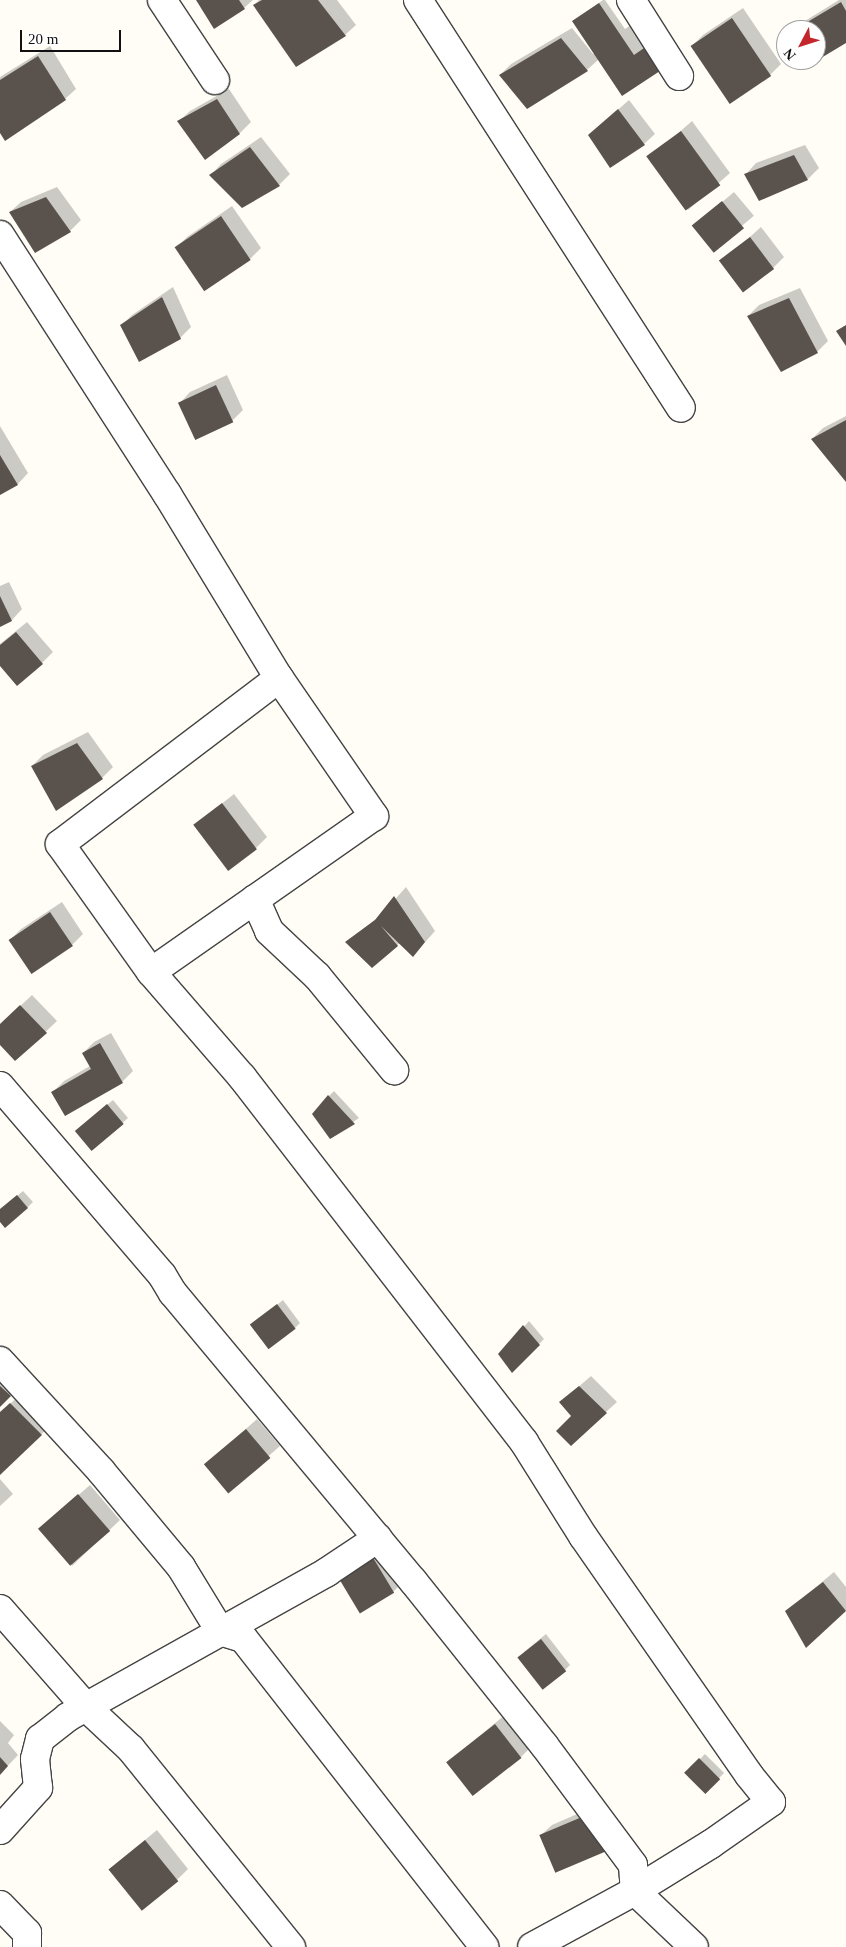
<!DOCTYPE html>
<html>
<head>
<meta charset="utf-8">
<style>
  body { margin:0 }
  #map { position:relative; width:846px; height:1947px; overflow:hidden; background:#fffdf5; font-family:"Times New Roman",serif }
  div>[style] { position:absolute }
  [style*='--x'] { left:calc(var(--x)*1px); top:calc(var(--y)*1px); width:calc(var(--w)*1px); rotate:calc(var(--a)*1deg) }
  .shadow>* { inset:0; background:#0003; transform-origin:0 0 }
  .building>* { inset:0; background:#5a524d; transform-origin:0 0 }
  .roads { filter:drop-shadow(1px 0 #444) drop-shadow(-1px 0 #444) drop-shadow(0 1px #444) drop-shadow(0 -1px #444) }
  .street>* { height:28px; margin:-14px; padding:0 14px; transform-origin:14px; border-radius:14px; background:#fff }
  span { translate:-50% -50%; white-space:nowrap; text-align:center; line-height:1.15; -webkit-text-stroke:5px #fff; paint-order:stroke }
  .north { position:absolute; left:776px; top:20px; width:50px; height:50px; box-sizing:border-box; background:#fff; border:1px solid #a0a0a0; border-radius:50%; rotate:230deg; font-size:14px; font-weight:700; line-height:20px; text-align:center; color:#111 }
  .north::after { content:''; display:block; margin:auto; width:18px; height:22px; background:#c4262e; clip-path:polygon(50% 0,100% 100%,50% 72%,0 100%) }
  .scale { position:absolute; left:20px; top:30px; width:101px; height:22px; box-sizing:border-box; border:2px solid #111; border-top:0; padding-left:6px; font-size:15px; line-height:18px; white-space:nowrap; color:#111; -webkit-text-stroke:4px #fff; paint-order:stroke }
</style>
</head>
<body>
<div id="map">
  <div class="shadow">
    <div style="clip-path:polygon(198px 0,253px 0,244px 8px)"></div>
    <div style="clip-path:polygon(259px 0,337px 0,356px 25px,345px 35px,254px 5px)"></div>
    <div style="clip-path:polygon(603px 0,605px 0,625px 29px,631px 25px,673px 57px,599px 59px,587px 70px,500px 75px,511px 64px,572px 28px,593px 54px,595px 53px,573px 21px)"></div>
    <div style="clip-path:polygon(839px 0,846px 0,846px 42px,816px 60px,816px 30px,793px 30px,800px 24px)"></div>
    <div style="clip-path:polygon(743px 8px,781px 64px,770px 75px,692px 46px,703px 35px)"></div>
    <div style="clip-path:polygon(50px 46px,76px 89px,65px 99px,0 130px,0 77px)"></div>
    <div style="clip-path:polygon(229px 89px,251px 122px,240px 133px,206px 158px,179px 121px,190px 111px)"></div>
    <div style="clip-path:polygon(629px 100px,655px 134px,644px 144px,589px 135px)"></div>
    <div style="clip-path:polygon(692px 121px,730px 173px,688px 210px,650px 158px)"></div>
    <div style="clip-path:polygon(261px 137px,290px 174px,279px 185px,242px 206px,211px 175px,221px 164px)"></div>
    <div style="clip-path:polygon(805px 145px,819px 168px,808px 179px,759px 199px,746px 174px,756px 163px)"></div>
    <div style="clip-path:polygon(57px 187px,81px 220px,70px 231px,35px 251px,10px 212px,21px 202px)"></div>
    <div style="left:734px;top:192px;width:31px;height:52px;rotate:50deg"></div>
    <div style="clip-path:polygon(232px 206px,261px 248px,250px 259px,205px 290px,176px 248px,187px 237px)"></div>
    <div style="clip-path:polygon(761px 227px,784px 257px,773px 268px,722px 262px)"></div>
    <div style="clip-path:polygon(173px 287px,191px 327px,180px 338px,121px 326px,132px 315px)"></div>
    <div style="clip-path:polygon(800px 288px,828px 341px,817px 352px,748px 316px,759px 305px)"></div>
    <div style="clip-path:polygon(227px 375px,243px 410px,232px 421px,180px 403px,190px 392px)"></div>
    <div style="clip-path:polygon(846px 416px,846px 480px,812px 439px,823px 428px)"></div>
    <div style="clip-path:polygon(0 426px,28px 473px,18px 484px,0 494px)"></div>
    <div style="clip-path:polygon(9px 582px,22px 609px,12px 620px,0 625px,0 586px)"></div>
    <div style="clip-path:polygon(27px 622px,53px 652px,42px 663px,0 664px,0 644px)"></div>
    <div style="clip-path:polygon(88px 732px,113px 767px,102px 778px,32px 766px,43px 755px)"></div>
    <div style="clip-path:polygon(234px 794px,267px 837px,256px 848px,195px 825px)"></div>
    <div style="clip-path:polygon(406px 887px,435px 931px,413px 956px,400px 943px,372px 966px,347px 942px,382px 914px)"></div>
    <div style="clip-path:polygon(62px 902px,83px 934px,72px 945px,10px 940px,21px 929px)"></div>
    <div style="clip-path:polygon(32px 995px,57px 1021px,16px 1060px,0 1043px,0 1025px)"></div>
    <div style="clip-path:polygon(111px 1033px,133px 1071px,122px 1082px,53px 1092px,64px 1081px,90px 1066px,83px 1053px,94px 1042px)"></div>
    <div style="clip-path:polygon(334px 1091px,359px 1118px,331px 1137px,329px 1096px)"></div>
    <div style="clip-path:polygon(113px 1100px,128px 1118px,92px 1150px,82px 1126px)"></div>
    <div style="clip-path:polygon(23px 1191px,33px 1202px,27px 1208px,0 1220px,0 1210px)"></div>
    <div style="clip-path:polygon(283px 1300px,300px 1323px,295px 1328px,252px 1325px)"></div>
    <div style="clip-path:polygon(529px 1321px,544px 1339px,512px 1371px,500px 1354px)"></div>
    <div style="clip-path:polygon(0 1365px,21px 1384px,0 1406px)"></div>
    <div style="clip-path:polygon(591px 1376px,617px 1402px,606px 1412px,572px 1416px,561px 1402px)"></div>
    <div style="clip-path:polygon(22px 1393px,52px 1424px,0 1474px,0 1413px)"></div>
    <div style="clip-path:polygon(257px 1419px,280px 1446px,229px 1491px,217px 1454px)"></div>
    <div style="clip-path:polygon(0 1479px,13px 1494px,0 1506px)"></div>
    <div style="clip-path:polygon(90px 1485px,120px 1520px,72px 1566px,51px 1519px)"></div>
    <div style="clip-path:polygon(384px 1546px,404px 1581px,393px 1592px,360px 1611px,340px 1577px)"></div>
    <div style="clip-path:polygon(834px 1572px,846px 1587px,846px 1610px,806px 1646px,787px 1611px)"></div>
    <div style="clip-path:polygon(546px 1634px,570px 1665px,565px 1670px,524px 1652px)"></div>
    <div style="clip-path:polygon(506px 1714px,532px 1746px,521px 1757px,448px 1762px)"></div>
    <div style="clip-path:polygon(0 1721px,14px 1735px,8px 1743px,18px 1755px,0 1774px)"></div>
    <div style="left:705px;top:1754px;width:27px;height:26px;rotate:45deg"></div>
    <div style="clip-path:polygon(600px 1804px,615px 1840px,604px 1851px,541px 1835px,552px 1825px)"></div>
    <div style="clip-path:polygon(157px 1830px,188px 1869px,177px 1880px,110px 1869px)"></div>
  </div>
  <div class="building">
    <div style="clip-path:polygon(196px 0,239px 0,245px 9px,214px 29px)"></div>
    <div style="clip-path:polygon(262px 0,318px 0,346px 36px,296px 67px,253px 5px)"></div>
    <div style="clip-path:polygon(841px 2px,846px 11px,846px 43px,806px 67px,802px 60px,816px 60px,816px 30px,794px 30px)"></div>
    <div style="clip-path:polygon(599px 3px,634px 55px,647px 46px,663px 69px,622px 96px,572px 21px)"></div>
    <div style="left:732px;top:18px;width:70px;height:50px;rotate:56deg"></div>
    <div style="clip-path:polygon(561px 38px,588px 71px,527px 109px,499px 75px)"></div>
    <div style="clip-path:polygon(38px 56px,66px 100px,5px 141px,0 133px,0 80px)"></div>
    <div style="clip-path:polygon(217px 99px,240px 134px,205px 160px,177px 121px)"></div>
    <div style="clip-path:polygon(618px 109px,645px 145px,610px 168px,588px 135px)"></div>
    <div style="left:681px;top:131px;width:67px;height:43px;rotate:54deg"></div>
    <div style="clip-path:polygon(250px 147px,280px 186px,242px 208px,209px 175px)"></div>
    <div style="clip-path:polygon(794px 155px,808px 180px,759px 201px,744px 174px)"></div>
    <div style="clip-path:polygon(46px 197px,71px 232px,35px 253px,9px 212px)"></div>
    <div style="left:722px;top:201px;width:35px;height:39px;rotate:51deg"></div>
    <div style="left:221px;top:216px;width:53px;height:56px;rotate:56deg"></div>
    <div style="left:750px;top:237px;width:40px;height:39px;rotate:53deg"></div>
    <div style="clip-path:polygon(162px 297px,181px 339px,139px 362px,120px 325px)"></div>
    <div style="clip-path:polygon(789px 298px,818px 353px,781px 372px,747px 316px)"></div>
    <div style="clip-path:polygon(846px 325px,846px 346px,836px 331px)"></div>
    <div style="left:216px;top:385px;width:41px;height:42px;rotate:65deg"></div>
    <div style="clip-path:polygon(846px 420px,846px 482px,811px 439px)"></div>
    <div style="clip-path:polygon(0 455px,18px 485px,0 495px)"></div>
    <div style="clip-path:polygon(0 596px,12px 621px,0 627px)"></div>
    <div style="clip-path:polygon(16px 632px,43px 664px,17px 686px,0 666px,0 645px)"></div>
    <div style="clip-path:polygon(77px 743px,103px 779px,56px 811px,31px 766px)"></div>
    <div style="left:222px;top:803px;width:58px;height:36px;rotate:53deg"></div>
    <div style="clip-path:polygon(394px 896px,425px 942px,413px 957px,381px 926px,398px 946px,372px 968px,345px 942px,375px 920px)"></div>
    <div style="left:50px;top:912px;width:41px;height:50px;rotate:56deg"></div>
    <div style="clip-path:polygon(20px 1005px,47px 1033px,15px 1061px,0 1045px,0 1024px)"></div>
    <div style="clip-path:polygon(100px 1043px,123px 1083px,65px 1116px,51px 1092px,91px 1069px,82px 1053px)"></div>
    <div style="clip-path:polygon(328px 1095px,355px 1124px,330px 1139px,312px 1114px)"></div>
    <div style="left:107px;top:1104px;width:26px;height:42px;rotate:50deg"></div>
    <div style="clip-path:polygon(17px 1195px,28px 1208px,5px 1228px,0 1222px,0 1209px)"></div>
    <div style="left:277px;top:1304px;width:31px;height:34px;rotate:53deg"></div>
    <div style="clip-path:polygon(523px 1325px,540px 1345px,512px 1373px,498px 1354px)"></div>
    <div style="clip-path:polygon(0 1386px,11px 1396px,0 1407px)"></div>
    <div style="clip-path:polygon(579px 1386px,607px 1413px,571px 1446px,556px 1431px,571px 1416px,559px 1402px)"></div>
    <div style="clip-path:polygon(10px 1403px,42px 1435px,0 1475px,0 1412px)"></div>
    <div style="left:246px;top:1429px;width:38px;height:55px;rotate:50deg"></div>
    <div style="left:78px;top:1494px;width:49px;height:53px;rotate:49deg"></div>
    <div style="left:372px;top:1556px;width:43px;height:40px;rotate:59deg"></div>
    <div style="clip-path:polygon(823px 1582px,846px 1611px,806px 1648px,785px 1611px)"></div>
    <div style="left:541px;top:1639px;width:41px;height:30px;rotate:52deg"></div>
    <div style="left:495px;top:1724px;width:43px;height:62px;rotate:52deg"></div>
    <div style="clip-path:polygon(0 1757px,8px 1766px,0 1775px)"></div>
    <div style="left:699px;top:1758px;width:30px;height:21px;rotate:45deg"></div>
    <div style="left:589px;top:1814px;width:41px;height:54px;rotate:67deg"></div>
    <div style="left:145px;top:1840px;width:53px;height:47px;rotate:51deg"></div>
  </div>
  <div class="roads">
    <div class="street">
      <div style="--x:162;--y:0;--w:96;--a:56.5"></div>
      <div style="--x:418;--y:0;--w:485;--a:57.2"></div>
      <div style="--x:631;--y:0;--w:90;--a:57.7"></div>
      <div style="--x:0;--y:235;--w:308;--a:57.2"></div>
      <div style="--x:167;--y:494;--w:215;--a:58.7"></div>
      <div style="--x:279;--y:678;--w:168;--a:55.5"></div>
      <div style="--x:374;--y:816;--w:272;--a:145"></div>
      <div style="--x:279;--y:678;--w:275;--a:142.8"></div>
      <div style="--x:60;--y:844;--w:157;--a:54.6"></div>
      <div style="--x:151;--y:972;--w:139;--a:49.1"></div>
      <div style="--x:242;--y:1077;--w:461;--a:52.3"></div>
      <div style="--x:524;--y:1442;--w:111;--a:57.9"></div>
      <div style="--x:583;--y:1536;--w:291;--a:55.2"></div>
      <div style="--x:749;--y:1775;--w:35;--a:51"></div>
      <div style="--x:771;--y:1802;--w:73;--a:145"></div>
      <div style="--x:711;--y:1844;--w:89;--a:148.3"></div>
      <div style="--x:635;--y:1891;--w:117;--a:151.5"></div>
      <div style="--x:255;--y:899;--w:35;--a:66"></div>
      <div style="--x:269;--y:931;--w:66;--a:43.2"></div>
      <div style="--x:317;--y:976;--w:122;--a:50.7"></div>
      <div style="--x:0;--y:1086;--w:249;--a:49.4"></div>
      <div style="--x:162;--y:1275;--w:21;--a:59"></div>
      <div style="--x:173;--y:1293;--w:375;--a:50.2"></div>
      <div style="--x:413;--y:1581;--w:210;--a:51.4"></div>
      <div style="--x:544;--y:1745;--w:149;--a:53.4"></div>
      <div style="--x:633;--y:1865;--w:26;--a:86"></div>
      <div style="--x:635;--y:1891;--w:81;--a:43.5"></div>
      <div style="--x:0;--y:1361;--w:149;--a:47.4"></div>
      <div style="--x:101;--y:1471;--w:125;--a:50.2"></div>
      <div style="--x:181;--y:1567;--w:75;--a:58.6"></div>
      <div style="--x:220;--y:1631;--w:24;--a:17"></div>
      <div style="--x:243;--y:1638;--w:392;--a:52"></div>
      <div style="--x:0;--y:1609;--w:129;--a:48.8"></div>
      <div style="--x:85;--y:1706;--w:63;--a:43.1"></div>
      <div style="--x:131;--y:1749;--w:255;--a:51.1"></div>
      <div style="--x:0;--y:1830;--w:57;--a:-47.9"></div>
      <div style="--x:38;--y:1788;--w:29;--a:-96"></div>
      <div style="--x:35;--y:1759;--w:21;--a:-76"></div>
      <div style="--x:40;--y:1739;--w:36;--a:-38"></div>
      <div style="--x:68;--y:1717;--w:297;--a:-29.2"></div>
      <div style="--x:327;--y:1572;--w:61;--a:-33.7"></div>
      <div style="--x:0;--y:1905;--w:39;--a:46"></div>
      <div style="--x:27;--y:1933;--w:14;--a:90"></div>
    </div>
  </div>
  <div class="north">N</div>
  <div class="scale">20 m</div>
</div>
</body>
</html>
